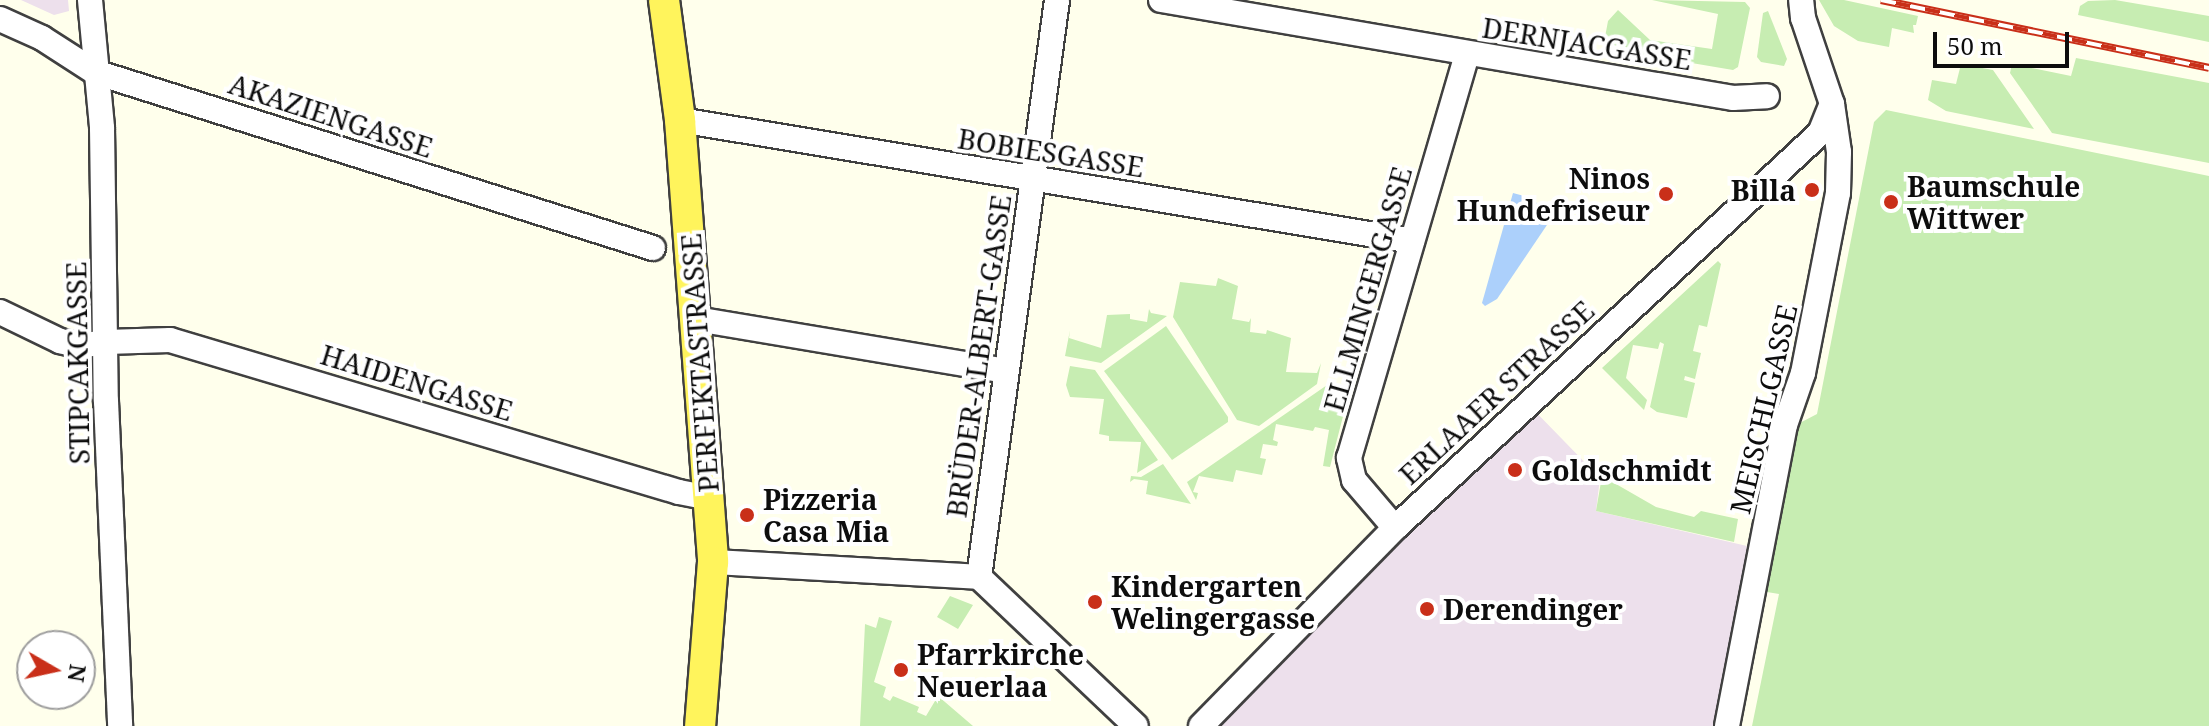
<!DOCTYPE html>
<html>
<head>
<meta charset="utf-8">
<style>
  body { margin:0 }
  #map { position:relative; width:2209px; height:726px; overflow:hidden; background:#ffffec; font-family:"Noto Serif",serif }
  div>[style] { position:absolute }
  [style*='--x'] { left:calc(var(--x)*1px); top:calc(var(--y)*1px); width:calc(var(--w)*1px); rotate:calc(var(--a)*1deg) }
  .industrial>* { inset:0; background:#ede0ec }
  .green>* { inset:0; background:#c7edb2 }
  .water>* { inset:0; background:#acd0fb }
  .roads { filter:drop-shadow(2px 0 #404040) drop-shadow(-2px 0 #404040) drop-shadow(0 2px #404040) drop-shadow(0 -2px #404040) }
  .minor>* { height:24px; margin:-12px; padding:0 12px; transform-origin:12px; border-radius:12px; background:#fff }
  .major>* { height:30px; margin:-15px; padding:0 15px; transform-origin:15px; border-radius:15px; background:#fff45c }
  .rail>* { height:8px; margin-top:-4px; transform-origin:0; background:repeating-linear-gradient(90deg,#fff 0 15px,#c92f19 0 30px); box-sizing:border-box; border-block:2px solid #c92f19 }
  .dots>* { width:22px; height:22px; translate:-50% -50%; box-sizing:border-box; border:4px solid #fff; border-radius:50% }
  span { translate:-50% -50%; white-space:nowrap; text-align:center; line-height:1.15; -webkit-text-stroke:8px #fff; paint-order:stroke }
  .street-label { font-size:28px; color:#0d0d0d }
  .poi-label { font-size:28px; color:#0d0d0d; font-weight:700 }
  .right { translate:-100% -50%; text-align:right }
  .left { translate:0 -50%; text-align:left }
  .north { position:absolute; left:16px; top:630px; width:80px; height:80px; box-sizing:border-box; background:#fff; border:2px solid #9e9e9e; border-radius:50%; rotate:99deg; font-size:22px; font-weight:700; line-height:32px; text-align:center; color:#0d0d0d }
  .north::after { content:''; display:block; margin:auto; width:28px; height:36px; background:#c92f19; clip-path:polygon(50% 0,100% 100%,50% 72%,0 100%) }
  .scale { position:absolute; left:1933px; top:32px; width:136px; height:36px; box-sizing:border-box; border:4px solid #0d0d0d; border-top:0; padding-left:10px; font-size:24px; line-height:28px; white-space:nowrap; color:#0d0d0d; -webkit-text-stroke:6px #fff; paint-order:stroke }
</style>
</head>
<body>
<div id="map">
  <div class="industrial">
    <div style="clip-path:polygon(21px 0,68px 0,69px 11px,54px 15px)"></div>
    <div style="clip-path:polygon(1527px 403px,1600px 478px,1596px 511px,1747px 546px,1719px 726px,1201px 726px)"></div>
  </div>
  <div class="green">
    <div style="clip-path:polygon(1652px 0,1745px 2px,1750px 8px,1738px 67px,1733px 70px,1603px 48px,1608px 21px,1618px 10px,1650px 40px,1712px 49px,1718px 14px)"></div>
    <div style="clip-path:polygon(1819px 0,1844px 0,1918px 16px,1916px 25px,1913px 25px,1914px 33px,1892px 28px,1889px 47px,1858px 41px,1834px 26px)"></div>
    <div style="clip-path:polygon(2115px 0,2209px 16px,2209px 42px,2078px 15px,2080px 6px,2088px 1px)"></div>
    <div style="clip-path:polygon(1768px 11px,1787px 59px,1784px 66px,1761px 62px,1757px 57px,1763px 13px)"></div>
    <div style="clip-path:polygon(2076px 58px,2209px 83px,2209px 163px,2052px 133px,2010px 73px,2012px 64px,2071px 76px)"></div>
    <div style="clip-path:polygon(1961px 64px,1993px 70px,2034px 129px,1946px 111px,1928px 100px,1932px 80px,1956px 84px)"></div>
    <div style="clip-path:polygon(1886px 110px,2209px 176px,2209px 726px,1752px 726px,1779px 594px,1761px 591px,1794px 426px,1817px 414px,1874px 122px)"></div>
    <div style="clip-path:polygon(1718px 261px,1721px 264px,1707px 327px,1699px 325px,1693px 351px,1701px 353px,1695px 379px,1685px 376px,1684px 380px,1695px 383px,1687px 418px,1657px 412px,1650px 407px,1664px 344px,1660px 342px,1658px 349px,1633px 345px,1626px 378px,1647px 400px,1644px 410px,1602px 368px)"></div>
    <div style="clip-path:polygon(1218px 278px,1238px 286px,1232px 319px,1249px 322px,1251px 318px,1250px 332px,1266px 334px,1267px 330px,1291px 338px,1286px 372px,1317px 373px,1321px 363px,1317px 384px,1259px 426px,1237px 420px,1173px 317px,1180px 282px,1216px 286px)"></div>
    <div style="clip-path:polygon(1149px 309px,1151px 313px,1167px 316px,1101px 363px,1065px 356px,1070px 330px,1069px 338px,1101px 348px,1107px 315px,1130px 314px,1130px 319px,1147px 322px)"></div>
    <div style="clip-path:polygon(1166px 326px,1228px 417px,1228px 422px,1172px 460px,1104px 371px)"></div>
    <div style="clip-path:polygon(1070px 366px,1095px 370px,1158px 460px,1137px 473px,1141px 442px,1109px 441px,1109px 436px,1099px 434px,1104px 399px,1070px 397px,1066px 385px)"></div>
    <div style="clip-path:polygon(1330px 383px,1328px 397px,1344px 401px,1350px 389px,1330px 467px,1323px 466px,1329px 430px,1315px 427px,1313px 431px,1276px 424px,1273px 440px,1278px 442px,1277px 446px,1263px 444px,1260px 458px,1266px 459px,1262px 475px,1236px 470px,1233px 482px,1199px 476px,1193px 492px,1198px 493px,1196px 500px,1187px 482px)"></div>
    <div style="clip-path:polygon(1163px 464px,1191px 504px,1146px 494px,1148px 481px,1134px 479px,1130px 482px,1131px 476px,1141px 477px)"></div>
    <div style="clip-path:polygon(1602px 476px,1656px 507px,1694px 517px,1701px 511px,1738px 519px,1734px 542px,1596px 511px)"></div>
    <div style="clip-path:polygon(950px 596px,973px 605px,958px 629px,937px 617px)"></div>
    <div style="clip-path:polygon(879px 617px,892px 621px,874px 682px,886px 687px,883px 697px,890px 701px,893px 696px,919px 707px,917px 712px,926px 716px,938px 696px,973px 726px,860px 726px,865px 624px,876px 628px)"></div>
  </div>
  <div class="water">
    <div style="clip-path:polygon(1513px 193px,1532px 198px,1551px 219px,1497px 299px,1485px 306px,1482px 303px)"></div>
  </div>
  <div class="roads">
    <div class="minor">
      <div style="--x:90;--y:0;--w:129;--a:84.6"></div>
      <div style="--x:102;--y:128;--w:273;--a:89.2"></div>
      <div style="--x:106;--y:401;--w:325;--a:87.5"></div>
      <div style="--x:1161;--y:0;--w:580;--a:9.72"></div>
      <div style="--x:1733;--y:98;--w:34;--a:-3"></div>
      <div style="--x:0;--y:19;--w:46;--a:24.3"></div>
      <div style="--x:42;--y:38;--w:63;--a:32.7"></div>
      <div style="--x:95;--y:72;--w:585;--a:17.51"></div>
      <div style="--x:680;--y:120;--w:742;--a:9.39"></div>
      <div style="--x:0;--y:312;--w:67;--a:25.8"></div>
      <div style="--x:60;--y:341;--w:21;--a:14"></div>
      <div style="--x:80;--y:346;--w:26;--a:-9"></div>
      <div style="--x:106;--y:342;--w:64;--a:-1.8"></div>
      <div style="--x:170;--y:340;--w:531;--a:16.63"></div>
      <div style="--x:679;--y:492;--w:31;--a:11"></div>
      <div style="--x:696;--y:319;--w:314;--a:9.5"></div>
      <div style="--x:1395;--y:528;--w:63;--a:-130.5"></div>
      <div style="--x:1354;--y:480;--w:23;--a:-103"></div>
      <div style="--x:1349;--y:458;--w:421;--a:-73.7"></div>
      <div style="--x:713;--y:562;--w:266;--a:3.2"></div>
      <div style="--x:979;--y:577;--w:216;--a:43.5"></div>
      <div style="--x:979;--y:577;--w:582;--a:-82.3"></div>
      <div style="--x:1201;--y:726;--w:277;--a:-45.6"></div>
      <div style="--x:1395;--y:528;--w:580;--a:-42.9"></div>
      <div style="--x:1820;--y:133;--w:31;--a:-68"></div>
      <div style="--x:1727;--y:726;--w:307;--a:-79.1"></div>
      <div style="--x:1785;--y:425;--w:55;--a:-70.9"></div>
      <div style="--x:1803;--y:373;--w:183;--a:-79"></div>
      <div style="--x:1838;--y:193;--w:41;--a:-88.6"></div>
      <div style="--x:1839;--y:152;--w:49;--a:-98.3"></div>
      <div style="--x:1832;--y:104;--w:91;--a:-108.6"></div>
      <div style="--x:1803;--y:18;--w:18;--a:-96"></div>
    </div>
    <div class="major">
      <div style="--x:664;--y:0;--w:121;--a:82.4"></div>
      <div style="--x:680;--y:120;--w:443;--a:85.7"></div>
      <div style="--x:713;--y:562;--w:165;--a:94.5"></div>
    </div>
  </div>
  <div class="rail">
    <div style="--x:1881;--y:0;--w:335;--a:11.7"></div>
  </div>
  <div class="dots">
    <div style="left:1812px;top:190px;background:#c92f19"></div>
    <div style="left:1666px;top:194px;background:#c92f19"></div>
    <div style="left:1891px;top:202px;background:#c92f19"></div>
    <div style="left:1515px;top:470px;background:#c92f19"></div>
    <div style="left:747px;top:515px;background:#c92f19"></div>
    <div style="left:1095px;top:602px;background:#c92f19"></div>
    <div style="left:1427px;top:609px;background:#c92f19"></div>
    <div style="left:901px;top:670px;background:#c92f19"></div>
  </div>
  <div class="street-label">
    <span style="left:1587px;top:43px;rotate:9deg">DERNJACGASSE</span>
    <span style="left:331px;top:115px;rotate:18deg">AKAZIENGASSE</span>
    <span style="left:1051px;top:152px;rotate:9deg">BOBIESGASSE</span>
    <span style="left:1367px;top:289px;rotate:-74deg">ELLMINGERGASSE</span>
    <span style="left:978px;top:356px;rotate:-82deg">BRÜDER-ALBERT-GASSE</span>
    <span style="left:77px;top:363px;rotate:-91deg">STIPCAKGASSE</span>
    <span style="left:699px;top:363px;rotate:-94deg">PERFEKTASTRASSE</span>
    <span style="left:417px;top:382px;rotate:17deg">HAIDENGASSE</span>
    <span style="left:1496px;top:392px;rotate:-43deg">ERLAAER STRASSE</span>
    <span style="left:1763px;top:409px;rotate:-77deg">MEISCHLGASSE</span>
  </div>
  <div class="poi-label">
    <span class="right" style="left:1650px;top:194px">Ninos<br>Hundefriseur</span>
    <span class="left" style="left:1907px;top:202px">Baumschule<br>Wittwer</span>
    <span class="right" style="left:1796px;top:190px">Billa</span>
    <span class="left" style="left:1531px;top:470px">Goldschmidt</span>
    <span class="left" style="left:763px;top:515px">Pizzeria<br>Casa Mia</span>
    <span class="left" style="left:1111px;top:602px">Kindergarten<br>Welingergasse</span>
    <span class="left" style="left:1443px;top:609px">Derendinger</span>
    <span class="left" style="left:917px;top:670px">Pfarrkirche<br>Neuerlaa</span>
  </div>
  <div class="north">N</div>
  <div class="scale">50 m</div>
</div>
</body>
</html>
